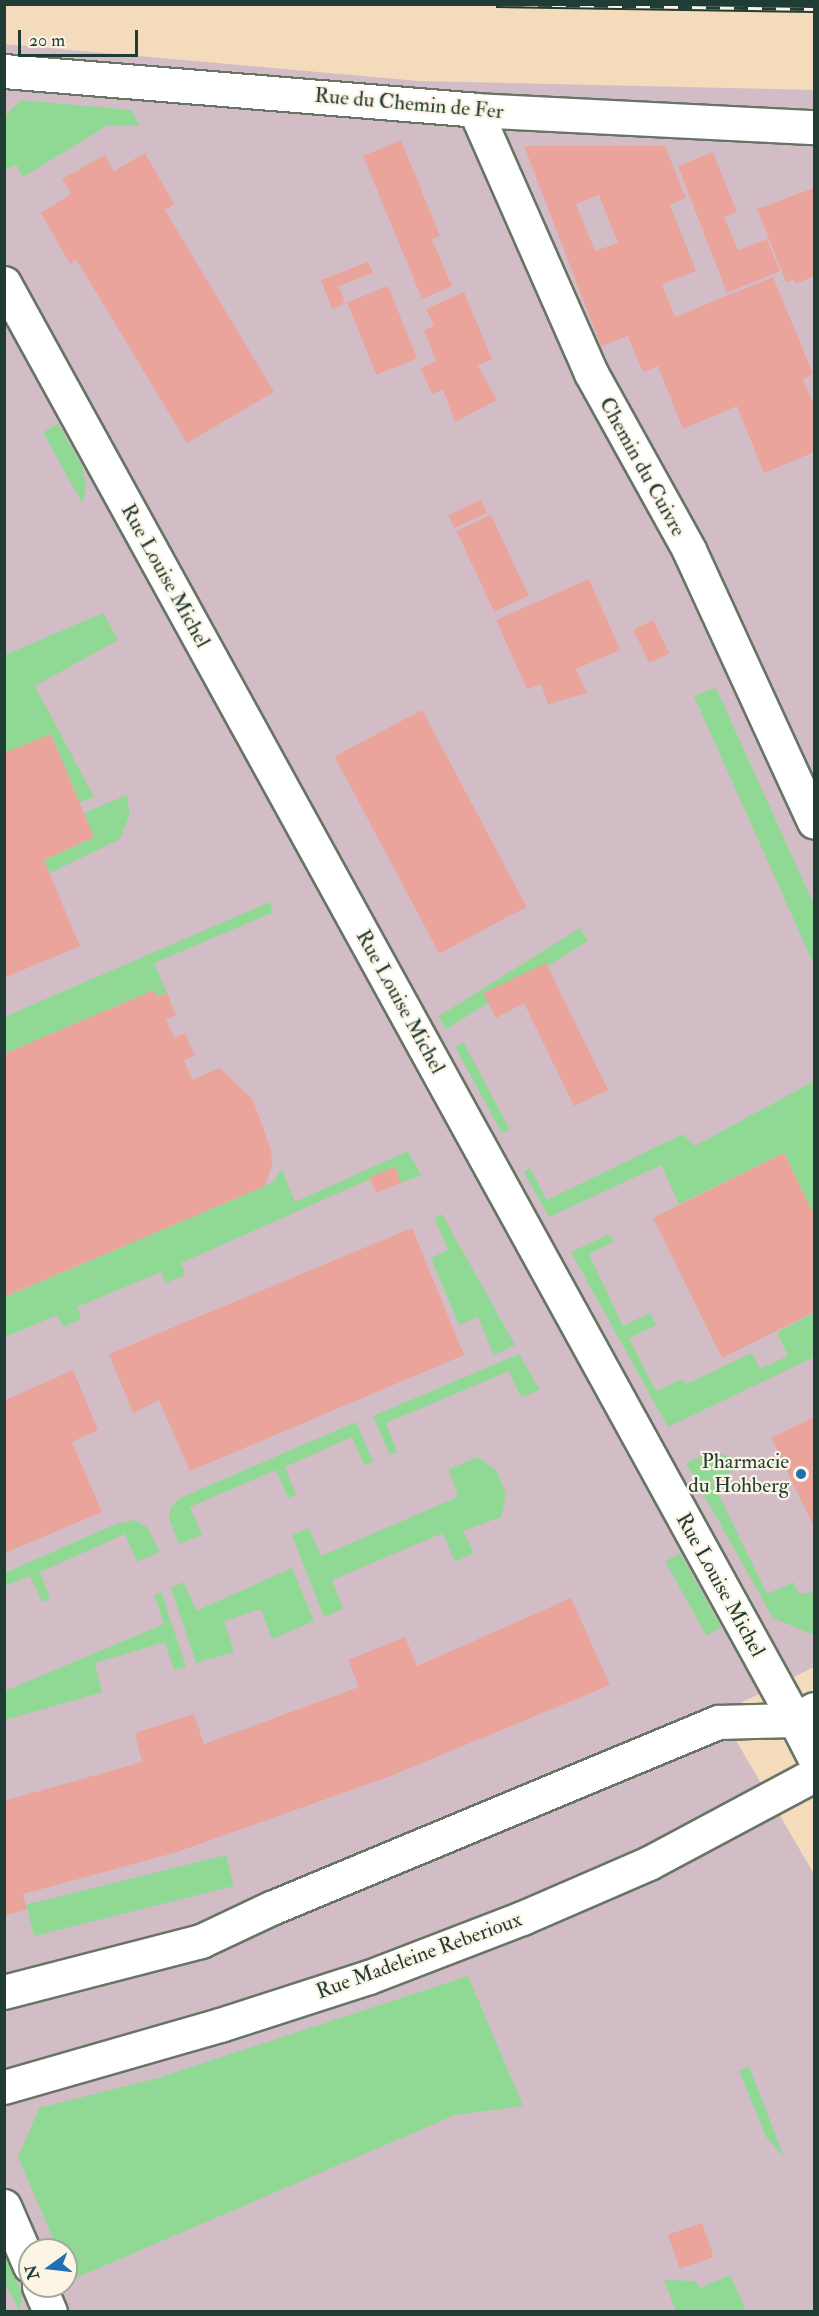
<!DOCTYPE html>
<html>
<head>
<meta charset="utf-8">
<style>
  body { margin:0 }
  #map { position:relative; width:819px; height:2316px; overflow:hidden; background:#f3dbbc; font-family:"IM FELL Double Pica",serif }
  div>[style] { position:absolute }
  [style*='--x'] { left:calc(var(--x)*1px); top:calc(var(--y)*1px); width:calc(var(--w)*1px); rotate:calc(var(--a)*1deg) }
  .industrial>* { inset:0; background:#d2bdc7 }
  .green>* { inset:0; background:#8fd995; transform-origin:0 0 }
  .building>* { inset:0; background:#eba49b; transform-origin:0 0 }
  .roads { filter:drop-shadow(2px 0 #697464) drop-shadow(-2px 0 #697464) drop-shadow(0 2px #697464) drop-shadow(0 -2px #697464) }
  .minor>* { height:33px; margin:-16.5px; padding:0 16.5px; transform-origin:16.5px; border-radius:16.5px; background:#fff }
  .tertiary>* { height:33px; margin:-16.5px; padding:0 16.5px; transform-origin:16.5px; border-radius:16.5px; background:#fff }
  .rail>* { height:7px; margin-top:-3.5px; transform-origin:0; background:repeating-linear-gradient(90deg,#fcf5e5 0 14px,#1f3d34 0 28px); box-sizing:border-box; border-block:2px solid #1f3d34 }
  .dots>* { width:16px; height:16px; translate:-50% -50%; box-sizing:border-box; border:3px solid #fcf5e5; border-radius:50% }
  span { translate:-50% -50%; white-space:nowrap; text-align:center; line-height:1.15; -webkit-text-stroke:4.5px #fcf5e5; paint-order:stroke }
  .street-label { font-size:21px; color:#1f3d34 }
  .poi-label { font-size:21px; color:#1f3d34 }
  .right { translate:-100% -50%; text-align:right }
  .frame { position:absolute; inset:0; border:6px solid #1f3d34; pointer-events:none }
  .north { position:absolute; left:18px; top:2238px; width:60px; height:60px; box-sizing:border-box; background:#fcf5e5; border:2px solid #a4ab9e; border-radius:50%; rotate:255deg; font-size:16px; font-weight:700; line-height:24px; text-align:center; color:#1f3d34 }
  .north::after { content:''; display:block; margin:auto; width:21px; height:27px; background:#1f6fb2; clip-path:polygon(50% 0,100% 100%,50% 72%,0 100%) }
  .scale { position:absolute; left:18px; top:30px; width:120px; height:27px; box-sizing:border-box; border:3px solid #1f3d34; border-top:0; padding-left:8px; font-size:18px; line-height:21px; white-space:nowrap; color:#1f3d34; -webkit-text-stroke:4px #fcf5e5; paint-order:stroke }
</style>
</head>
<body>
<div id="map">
  <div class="industrial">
    <div style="clip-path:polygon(evenodd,4px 44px,418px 81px,814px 90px,814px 1667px,720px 1713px,814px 1874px,814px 2311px,5px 2311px,4px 44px,30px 2250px,66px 2250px,66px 2286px,30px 2286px,30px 2250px)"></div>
  </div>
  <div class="green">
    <div style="clip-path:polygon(21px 100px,131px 110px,140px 126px,108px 125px,23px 177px,16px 164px,4px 171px,5px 116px)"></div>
    <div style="clip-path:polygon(58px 424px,82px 466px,86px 487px,82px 503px,43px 432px)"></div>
    <div style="clip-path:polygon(103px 613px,118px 640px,35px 686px,94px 797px,79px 803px,51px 734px,5px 753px,5px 655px)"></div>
    <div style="clip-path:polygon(716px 688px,814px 905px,814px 965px,694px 696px)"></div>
    <div style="clip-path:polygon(127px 795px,130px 814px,120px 839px,50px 873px,44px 860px,94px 837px,84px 813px)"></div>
    <div style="clip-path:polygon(270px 902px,272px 913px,154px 963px,167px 993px,157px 997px,153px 990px,5px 1054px,4px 1017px)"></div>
    <div style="left:580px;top:928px;width:15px;height:167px;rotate:58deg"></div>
    <div style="clip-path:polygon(464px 1043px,510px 1130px,502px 1133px,455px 1047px)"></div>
    <div style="clip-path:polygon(814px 1081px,814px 1215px,784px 1153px,679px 1204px,661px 1165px,549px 1217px,524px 1172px,530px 1168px,547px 1200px,683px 1134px,695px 1146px)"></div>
    <div style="clip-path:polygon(408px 1151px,421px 1175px,401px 1183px,395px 1168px,181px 1263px,185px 1275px,166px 1283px,161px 1272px,77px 1307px,81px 1319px,63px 1327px,57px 1315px,5px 1337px,5px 1297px,265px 1186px,274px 1181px,282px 1169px,295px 1202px)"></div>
    <div style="clip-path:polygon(442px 1214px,515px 1345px,494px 1355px,478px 1317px,459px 1325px,431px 1258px,448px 1250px,434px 1218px)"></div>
    <div style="clip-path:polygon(608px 1235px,615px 1241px,589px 1254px,623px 1326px,650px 1313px,656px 1325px,629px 1338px,656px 1391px,682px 1379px,686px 1384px,752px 1353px,760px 1369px,788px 1356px,777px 1332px,814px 1313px,814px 1357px,668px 1427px,571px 1252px)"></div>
    <div style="clip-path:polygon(519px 1354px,540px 1390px,521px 1397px,509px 1371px,386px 1423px,397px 1452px,390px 1455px,373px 1416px)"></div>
    <div style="clip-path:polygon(356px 1422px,373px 1462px,364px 1465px,352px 1437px,285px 1467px,296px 1495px,288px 1498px,276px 1470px,190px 1507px,202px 1535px,179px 1544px,169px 1518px,171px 1507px,180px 1498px)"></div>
    <div style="clip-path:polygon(712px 1452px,732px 1457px,739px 1468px,712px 1481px,767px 1594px,794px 1582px,799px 1594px,814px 1592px,814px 1635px,773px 1618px,686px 1463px)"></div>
    <div style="clip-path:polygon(478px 1457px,496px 1470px,506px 1493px,501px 1517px,463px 1531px,474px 1553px,455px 1562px,443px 1533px,332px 1580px,343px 1609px,324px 1617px,292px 1535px,309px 1528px,321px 1556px,458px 1497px,449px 1469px)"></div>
    <div style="clip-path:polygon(134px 1520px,147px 1527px,160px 1552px,137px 1562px,125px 1534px,40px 1572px,50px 1599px,42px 1602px,30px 1576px,5px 1586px,5px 1573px,116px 1524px)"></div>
    <div style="left:680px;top:1553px;width:85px;height:17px;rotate:61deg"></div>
    <div style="clip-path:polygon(292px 1568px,314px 1621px,272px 1639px,261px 1609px,224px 1621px,234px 1652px,196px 1663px,171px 1588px,184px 1582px,196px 1611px)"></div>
    <div style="clip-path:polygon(161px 1592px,186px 1667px,174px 1670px,165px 1642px,95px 1663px,102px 1692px,5px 1720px,5px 1691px,164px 1624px,154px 1595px)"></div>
    <div style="left:226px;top:1855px;width:32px;height:206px;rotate:76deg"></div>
    <div style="clip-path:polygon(468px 1976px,523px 2106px,455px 2115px,71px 2280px,66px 2250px,58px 2250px,18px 2157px,39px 2108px,158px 2078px)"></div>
    <div style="clip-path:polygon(749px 2066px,784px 2157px,766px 2137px,739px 2071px)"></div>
    <div style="clip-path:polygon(5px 2252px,22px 2294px,20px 2311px,5px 2284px)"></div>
    <div style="clip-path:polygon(730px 2275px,746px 2311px,676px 2311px,664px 2280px,695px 2281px,700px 2288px)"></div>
  </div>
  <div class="building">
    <div style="clip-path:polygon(401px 140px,440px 236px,432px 239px,452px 286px,422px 299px,363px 156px)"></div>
    <div style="clip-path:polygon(evenodd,524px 146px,665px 146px,686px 198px,670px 205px,696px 271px,662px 284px,675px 317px,773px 277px,813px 374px,803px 379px,814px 406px,814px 452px,764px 473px,737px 406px,683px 429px,658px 366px,643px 372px,628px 336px,601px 346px,524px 146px,599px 195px,618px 243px,595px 251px,576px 204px,599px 195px)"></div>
    <div style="clip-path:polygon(713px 152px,737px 212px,724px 217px,738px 250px,767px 239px,780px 271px,727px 293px,678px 166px)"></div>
    <div style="clip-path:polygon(145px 153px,174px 204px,165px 210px,274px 392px,187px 443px,76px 259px,70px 264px,41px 213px,71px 194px,62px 179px,105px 155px,114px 171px)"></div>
    <div style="clip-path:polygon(814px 188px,814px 276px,796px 284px,794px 279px,786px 282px,757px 209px)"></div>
    <div style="clip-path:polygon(368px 262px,373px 273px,339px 286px,345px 303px,332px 309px,321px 280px)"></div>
    <div style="left:388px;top:286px;width:78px;height:44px;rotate:68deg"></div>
    <div style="clip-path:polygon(464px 292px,492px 359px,478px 366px,497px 400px,455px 422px,443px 390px,432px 394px,421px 368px,436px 361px,424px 330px,434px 326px,426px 309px)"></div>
    <div style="left:481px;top:500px;width:14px;height:36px;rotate:65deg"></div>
    <div style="left:491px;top:515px;width:89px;height:38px;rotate:65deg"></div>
    <div style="clip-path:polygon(589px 579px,620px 650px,576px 669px,587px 693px,548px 704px,541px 684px,527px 689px,496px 620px)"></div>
    <div style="left:653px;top:620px;width:37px;height:22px;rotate:64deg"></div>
    <div style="left:422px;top:710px;width:223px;height:99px;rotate:62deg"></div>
    <div style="clip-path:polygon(51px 734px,94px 837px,44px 860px,80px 946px,4px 978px,4px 753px)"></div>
    <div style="clip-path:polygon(546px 963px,608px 1090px,574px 1106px,524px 1003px,496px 1018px,483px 993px)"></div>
    <div style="clip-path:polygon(154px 990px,157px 997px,167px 993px,176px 1015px,166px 1019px,174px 1038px,185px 1033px,195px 1056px,184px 1060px,192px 1080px,220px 1068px,253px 1100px,271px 1150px,272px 1165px,265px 1186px,4px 1297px,4px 1054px)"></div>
    <div style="clip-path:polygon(784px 1153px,814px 1215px,814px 1312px,722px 1358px,653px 1218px)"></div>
    <div style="left:395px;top:1167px;width:17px;height:27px;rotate:69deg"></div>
    <div style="clip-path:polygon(412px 1228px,464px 1355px,190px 1471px,159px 1400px,133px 1413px,109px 1354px)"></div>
    <div style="clip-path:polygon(73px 1370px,98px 1430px,72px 1442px,102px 1512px,5px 1553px,5px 1400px)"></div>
    <div style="clip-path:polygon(814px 1417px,814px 1527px,771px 1438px)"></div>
    <div style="clip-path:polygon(571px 1598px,610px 1685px,388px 1777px,174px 1853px,23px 1894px,27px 1910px,4px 1915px,4px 1801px,142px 1762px,135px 1733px,194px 1714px,204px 1744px,359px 1687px,348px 1660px,405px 1637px,417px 1666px)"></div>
    <div style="left:702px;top:2223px;width:36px;height:36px;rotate:71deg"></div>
  </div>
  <div class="roads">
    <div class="minor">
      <div style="--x:4;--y:71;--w:473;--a:4.7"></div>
      <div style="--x:475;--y:110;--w:339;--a:2.9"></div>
      <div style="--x:475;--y:110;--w:287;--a:66.2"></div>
      <div style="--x:591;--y:373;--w:202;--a:61"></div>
      <div style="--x:689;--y:550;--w:299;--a:65.3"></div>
      <div style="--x:4;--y:283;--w:1640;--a:61.17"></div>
      <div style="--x:795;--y:1720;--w:77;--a:178.5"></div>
      <div style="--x:718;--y:1722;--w:482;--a:157.4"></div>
      <div style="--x:273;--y:1907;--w:80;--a:154.7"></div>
      <div style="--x:201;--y:1941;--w:203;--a:165.5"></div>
      <div style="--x:4;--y:2087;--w:225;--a:-16"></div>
      <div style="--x:220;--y:2025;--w:157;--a:-17.9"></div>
      <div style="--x:369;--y:1977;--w:164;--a:-21.1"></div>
      <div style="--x:522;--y:1918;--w:138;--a:-23.4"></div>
      <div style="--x:649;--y:1863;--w:187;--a:-28.1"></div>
      <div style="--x:4;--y:2206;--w:65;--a:66.6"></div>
      <div style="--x:39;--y:2286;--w:28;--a:67"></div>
    </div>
    <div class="tertiary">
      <div style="--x:814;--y:1709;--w:22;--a:150"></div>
      <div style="--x:795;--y:1720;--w:42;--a:62.8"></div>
    </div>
  </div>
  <div class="rail">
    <div style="--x:496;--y:4;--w:318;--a:0.9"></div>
  </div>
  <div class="dots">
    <div style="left:801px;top:1474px;background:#1f6fb2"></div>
  </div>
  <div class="street-label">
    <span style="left:409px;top:104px;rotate:5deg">Rue du Chemin de Fer</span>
    <span style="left:642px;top:467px;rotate:61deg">Chemin du Cuivre</span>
    <span style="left:165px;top:576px;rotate:61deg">Rue Louise Michel</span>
    <span style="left:400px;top:1002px;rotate:61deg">Rue Louise Michel</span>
    <span style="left:720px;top:1585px;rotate:61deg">Rue Louise Michel</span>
    <span style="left:419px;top:1956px;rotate:-20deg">Rue Madeleine Reberioux</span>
  </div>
  <div class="poi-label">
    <span class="right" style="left:789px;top:1474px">Pharmacie<br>du Hohberg</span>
  </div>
  <div class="frame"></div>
  <div class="north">N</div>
  <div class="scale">20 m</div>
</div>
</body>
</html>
